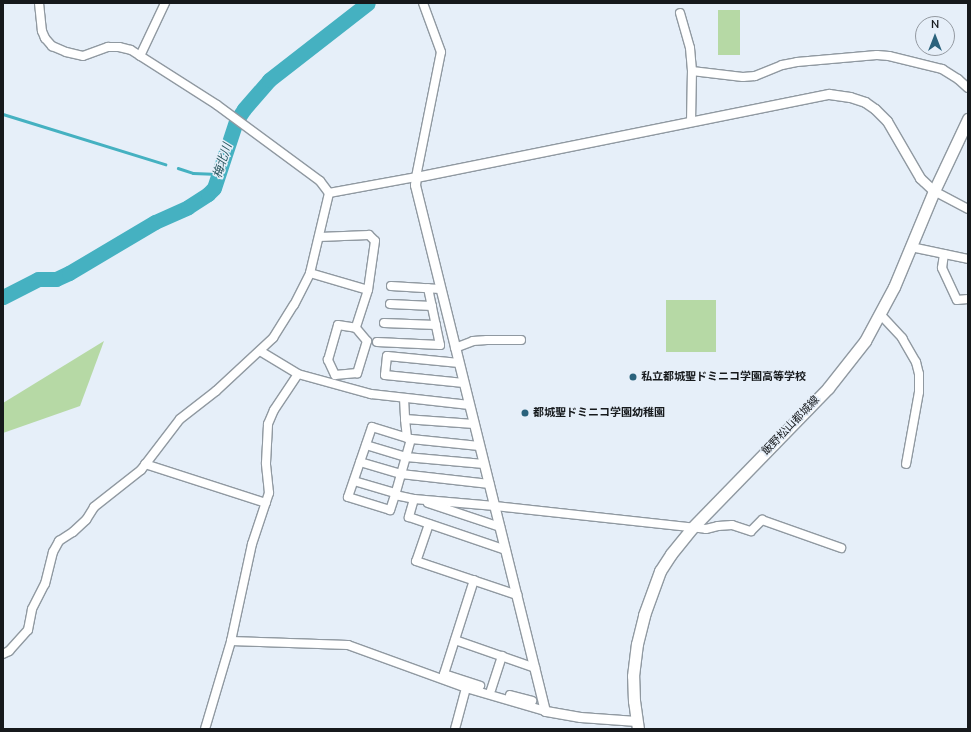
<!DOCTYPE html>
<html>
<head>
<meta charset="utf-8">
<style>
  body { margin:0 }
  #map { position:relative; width:971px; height:732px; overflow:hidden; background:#e6eff9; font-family:"Nunito Sans","Noto Sans JP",sans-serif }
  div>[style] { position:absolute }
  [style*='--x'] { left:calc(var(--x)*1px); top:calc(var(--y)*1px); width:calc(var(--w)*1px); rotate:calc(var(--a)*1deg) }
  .green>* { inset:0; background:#b6d9a5; transform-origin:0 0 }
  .stream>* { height:2.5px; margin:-1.25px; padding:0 1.25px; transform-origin:1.25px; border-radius:1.25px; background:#45b1c1 }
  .river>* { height:15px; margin:-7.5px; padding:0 7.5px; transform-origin:7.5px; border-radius:7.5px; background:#45b1c1 }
  .roads { filter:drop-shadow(1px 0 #9099a1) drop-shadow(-1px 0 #9099a1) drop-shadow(0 1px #9099a1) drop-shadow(0 -1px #9099a1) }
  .minor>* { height:8px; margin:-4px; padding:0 4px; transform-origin:4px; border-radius:4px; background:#fff }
  .tertiary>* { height:9px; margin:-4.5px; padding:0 4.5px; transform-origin:4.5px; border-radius:4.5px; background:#fff }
  .secondary>* { height:11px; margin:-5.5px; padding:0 5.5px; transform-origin:5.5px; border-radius:5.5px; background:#fff }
  .dots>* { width:11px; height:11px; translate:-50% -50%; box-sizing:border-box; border:2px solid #e6eff9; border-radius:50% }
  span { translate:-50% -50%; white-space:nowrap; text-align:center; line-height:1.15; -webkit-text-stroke:3px #e6eff9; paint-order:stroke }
  .poi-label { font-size:11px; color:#16191c; font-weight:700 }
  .left { translate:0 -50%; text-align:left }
  .street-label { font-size:11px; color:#16191c }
  .water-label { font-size:12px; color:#29575f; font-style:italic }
  .frame { position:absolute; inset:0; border:4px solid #16191c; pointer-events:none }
  .north { position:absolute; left:915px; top:16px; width:40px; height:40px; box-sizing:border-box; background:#e6eff9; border:1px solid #9399a1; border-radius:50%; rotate:0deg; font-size:11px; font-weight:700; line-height:16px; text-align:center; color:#16191c }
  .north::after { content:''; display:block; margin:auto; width:14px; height:18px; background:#2a627c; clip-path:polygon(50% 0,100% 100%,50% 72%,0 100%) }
</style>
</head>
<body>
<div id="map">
  <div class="green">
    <div style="left:718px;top:10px;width:22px;height:45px"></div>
    <div style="left:666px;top:300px;width:50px;height:52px"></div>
    <div style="clip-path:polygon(104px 341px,80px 406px,3px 433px,3px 403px)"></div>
  </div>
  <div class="stream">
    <div style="--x:3;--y:114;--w:170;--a:17.2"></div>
    <div style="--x:178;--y:168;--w:16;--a:18"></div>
    <div style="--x:193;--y:173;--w:25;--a:2"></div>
  </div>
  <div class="river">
    <div style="--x:3;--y:297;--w:39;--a:-27"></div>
    <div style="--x:38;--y:279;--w:18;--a:0"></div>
    <div style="--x:56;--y:279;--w:14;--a:-25"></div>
    <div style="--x:69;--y:273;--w:100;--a:-30.7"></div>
    <div style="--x:155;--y:222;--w:36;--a:-24"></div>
    <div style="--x:188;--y:207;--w:24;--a:-33"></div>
    <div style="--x:208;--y:194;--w:8;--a:-45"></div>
    <div style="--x:214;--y:188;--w:71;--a:-71.8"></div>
    <div style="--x:236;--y:121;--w:14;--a:-56"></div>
    <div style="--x:244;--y:109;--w:38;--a:-49"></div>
    <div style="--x:269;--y:80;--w:125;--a:-37.9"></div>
  </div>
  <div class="roads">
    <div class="minor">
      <div style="--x:39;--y:3;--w:28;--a:84"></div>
      <div style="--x:42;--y:31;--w:8;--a:67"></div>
      <div style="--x:45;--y:38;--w:11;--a:49"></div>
      <div style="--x:52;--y:46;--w:15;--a:23"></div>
      <div style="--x:66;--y:52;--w:17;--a:13"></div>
      <div style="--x:83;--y:56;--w:27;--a:-20"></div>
      <div style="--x:108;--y:47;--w:11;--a:0"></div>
      <div style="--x:119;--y:47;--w:12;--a:14"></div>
      <div style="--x:131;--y:50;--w:102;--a:32.6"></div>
      <div style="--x:217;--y:105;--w:128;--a:36.4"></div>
      <div style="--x:320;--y:181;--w:15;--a:53"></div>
      <div style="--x:680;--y:13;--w:36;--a:74"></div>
      <div style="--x:690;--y:48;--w:23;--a:85"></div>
      <div style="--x:140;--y:56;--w:59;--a:-64.7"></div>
      <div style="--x:691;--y:122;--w:51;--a:-88.9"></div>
      <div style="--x:692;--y:71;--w:51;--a:6.7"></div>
      <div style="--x:743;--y:77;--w:12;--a:-5"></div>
      <div style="--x:755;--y:76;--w:29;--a:-22"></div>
      <div style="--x:782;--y:65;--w:15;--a:-11"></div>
      <div style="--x:797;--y:62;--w:80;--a:-5"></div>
      <div style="--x:877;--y:55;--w:12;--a:5"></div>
      <div style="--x:889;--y:56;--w:55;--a:13.8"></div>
      <div style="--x:942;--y:69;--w:19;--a:32"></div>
      <div style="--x:958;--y:79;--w:13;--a:42"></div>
      <div style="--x:934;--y:191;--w:38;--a:28"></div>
      <div style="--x:329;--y:193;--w:88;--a:-10.4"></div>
      <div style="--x:416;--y:177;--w:127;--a:-78.7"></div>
      <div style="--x:441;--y:52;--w:52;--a:-110.2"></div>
      <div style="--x:319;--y:237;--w:50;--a:-2.3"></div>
      <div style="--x:369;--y:235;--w:8;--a:45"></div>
      <div style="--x:375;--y:241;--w:49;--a:98.1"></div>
      <div style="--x:368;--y:290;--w:40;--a:108"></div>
      <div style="--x:356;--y:328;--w:17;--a:50"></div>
      <div style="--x:367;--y:341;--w:34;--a:107"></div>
      <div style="--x:357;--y:373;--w:22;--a:175"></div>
      <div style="--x:335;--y:375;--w:17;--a:-115"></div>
      <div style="--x:328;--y:360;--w:36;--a:-74"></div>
      <div style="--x:338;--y:325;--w:18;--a:9"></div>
      <div style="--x:911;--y:247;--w:58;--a:11.9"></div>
      <div style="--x:944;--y:254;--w:14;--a:98"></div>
      <div style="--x:942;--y:268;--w:35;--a:65"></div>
      <div style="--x:957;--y:300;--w:11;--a:-5"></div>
      <div style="--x:310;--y:273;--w:60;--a:16.3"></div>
      <div style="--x:391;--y:286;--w:49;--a:3.5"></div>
      <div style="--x:390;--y:304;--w:42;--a:2.7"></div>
      <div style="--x:880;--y:314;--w:33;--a:47"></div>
      <div style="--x:902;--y:338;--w:28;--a:60"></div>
      <div style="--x:916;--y:362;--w:12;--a:76"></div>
      <div style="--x:919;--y:374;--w:18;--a:90"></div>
      <div style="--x:919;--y:392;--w:73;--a:100.2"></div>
      <div style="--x:384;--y:323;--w:52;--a:2.2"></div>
      <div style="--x:377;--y:342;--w:63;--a:2.7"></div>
      <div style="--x:440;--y:345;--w:58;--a:-101.9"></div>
      <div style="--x:455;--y:348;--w:19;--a:-21"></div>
      <div style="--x:473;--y:341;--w:14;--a:-4"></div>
      <div style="--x:487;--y:340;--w:34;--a:0"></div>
      <div style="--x:260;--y:351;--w:44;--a:31.2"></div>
      <div style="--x:298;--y:374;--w:76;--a:15.3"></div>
      <div style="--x:371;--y:394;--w:99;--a:6.4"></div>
      <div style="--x:459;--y:363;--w:72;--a:-174.4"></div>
      <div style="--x:387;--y:356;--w:19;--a:96"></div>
      <div style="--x:385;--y:375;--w:79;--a:5.8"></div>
      <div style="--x:404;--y:398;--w:21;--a:87"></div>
      <div style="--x:405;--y:419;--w:69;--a:4.1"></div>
      <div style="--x:405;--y:419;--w:19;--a:84"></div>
      <div style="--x:366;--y:445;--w:42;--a:16.7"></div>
      <div style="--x:406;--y:457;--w:78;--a:5.1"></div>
      <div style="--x:479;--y:446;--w:68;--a:-174.1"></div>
      <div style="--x:411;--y:439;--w:58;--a:105.9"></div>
      <div style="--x:395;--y:495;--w:19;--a:12"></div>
      <div style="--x:414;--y:499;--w:19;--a:106"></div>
      <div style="--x:409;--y:517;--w:102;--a:18.8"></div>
      <div style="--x:360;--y:462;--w:43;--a:16.3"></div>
      <div style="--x:401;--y:474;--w:89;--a:6.5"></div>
      <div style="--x:145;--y:464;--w:127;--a:17.9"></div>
      <div style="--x:354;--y:481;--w:43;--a:16.3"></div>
      <div style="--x:395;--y:495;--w:16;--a:108"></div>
      <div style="--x:390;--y:510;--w:44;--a:-162.8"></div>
      <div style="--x:348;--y:497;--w:74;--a:-71.1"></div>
      <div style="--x:372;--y:427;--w:41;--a:17.1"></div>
      <div style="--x:414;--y:499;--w:81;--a:4.9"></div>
      <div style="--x:495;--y:506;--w:212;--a:6.2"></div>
      <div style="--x:706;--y:529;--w:12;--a:-14"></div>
      <div style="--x:718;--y:526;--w:14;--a:-4"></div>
      <div style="--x:732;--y:525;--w:20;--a:18"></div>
      <div style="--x:751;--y:531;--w:16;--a:-45"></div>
      <div style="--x:762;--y:520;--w:84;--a:19.5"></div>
      <div style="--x:428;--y:503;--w:76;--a:18.4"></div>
      <div style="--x:429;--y:524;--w:39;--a:109"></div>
      <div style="--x:416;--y:561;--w:107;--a:18.6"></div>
      <div style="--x:474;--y:580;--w:99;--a:107.7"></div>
      <div style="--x:444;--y:674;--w:38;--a:18"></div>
      <div style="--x:455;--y:640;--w:85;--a:19.3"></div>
      <div style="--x:231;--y:641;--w:117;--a:2"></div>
      <div style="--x:348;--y:645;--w:126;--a:20"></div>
      <div style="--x:466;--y:688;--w:82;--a:16.2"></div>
      <div style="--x:3;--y:654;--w:7;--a:-27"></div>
      <div style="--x:9;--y:651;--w:28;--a:-48"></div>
      <div style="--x:28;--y:630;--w:21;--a:-79"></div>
      <div style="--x:32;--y:609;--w:28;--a:-63"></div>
      <div style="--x:45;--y:584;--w:33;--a:-76"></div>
      <div style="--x:53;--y:552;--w:13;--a:-61"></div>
      <div style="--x:59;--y:541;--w:17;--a:-33"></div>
      <div style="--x:73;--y:532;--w:18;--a:-43"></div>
      <div style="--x:86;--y:520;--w:15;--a:-58"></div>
      <div style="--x:94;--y:507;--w:60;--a:-38.2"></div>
      <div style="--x:141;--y:470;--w:64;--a:-52.6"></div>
      <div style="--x:180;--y:419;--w:46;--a:-37.9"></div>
      <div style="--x:216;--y:391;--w:78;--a:-42.9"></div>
      <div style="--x:273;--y:338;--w:39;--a:-58"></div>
      <div style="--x:294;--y:305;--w:36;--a:-63"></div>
      <div style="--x:310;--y:273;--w:82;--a:-76.6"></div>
      <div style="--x:491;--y:690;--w:36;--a:-72"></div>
      <div style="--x:510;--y:695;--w:23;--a:15"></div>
      <div style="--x:205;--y:729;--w:92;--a:-73.5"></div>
      <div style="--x:231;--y:641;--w:99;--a:-77.8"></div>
      <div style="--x:252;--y:544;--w:54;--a:-71.6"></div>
      <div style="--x:269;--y:493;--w:30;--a:-96"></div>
      <div style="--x:266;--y:463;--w:39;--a:-87"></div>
      <div style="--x:268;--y:424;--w:15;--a:-67"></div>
      <div style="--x:274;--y:410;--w:43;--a:-56.3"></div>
      <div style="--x:455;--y:729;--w:42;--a:-75"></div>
    </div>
    <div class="tertiary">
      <div style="--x:636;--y:721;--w:56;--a:-175.9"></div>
      <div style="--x:580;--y:717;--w:36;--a:-170"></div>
      <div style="--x:545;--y:711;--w:542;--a:-103.88"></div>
      <div style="--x:415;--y:185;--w:8;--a:-83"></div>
      <div style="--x:416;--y:177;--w:421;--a:-11.4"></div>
      <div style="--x:829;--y:94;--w:21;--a:8"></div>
      <div style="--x:850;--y:97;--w:16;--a:18"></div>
      <div style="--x:865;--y:102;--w:12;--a:35"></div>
      <div style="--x:875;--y:109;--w:17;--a:45"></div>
      <div style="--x:887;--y:121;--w:66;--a:59.9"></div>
      <div style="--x:920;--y:178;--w:19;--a:43"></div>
    </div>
    <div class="secondary">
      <div style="--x:638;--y:729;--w:28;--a:-98"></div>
      <div style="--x:634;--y:701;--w:25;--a:-92"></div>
      <div style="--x:633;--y:676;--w:32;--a:-83"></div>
      <div style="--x:637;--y:644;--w:30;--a:-76"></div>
      <div style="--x:644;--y:615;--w:47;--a:-70"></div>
      <div style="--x:660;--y:571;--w:20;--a:-57"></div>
      <div style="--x:671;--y:554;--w:33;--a:-51"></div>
      <div style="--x:692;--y:528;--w:195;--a:-45.8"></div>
      <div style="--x:828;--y:388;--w:60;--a:-51.8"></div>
      <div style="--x:865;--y:341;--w:61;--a:-61.8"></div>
      <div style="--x:894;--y:287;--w:104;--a:-67.4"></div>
      <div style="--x:934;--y:191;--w:80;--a:-64.7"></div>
    </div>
  </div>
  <div class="dots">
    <div style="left:633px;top:377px;background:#2a627c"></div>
    <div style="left:525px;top:413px;background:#2a627c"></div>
  </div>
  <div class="poi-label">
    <span class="left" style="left:641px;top:377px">私立都城聖ドミニコ学園高等学校</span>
    <span class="left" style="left:533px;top:413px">都城聖ドミニコ学園幼稚園</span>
  </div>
  <div class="street-label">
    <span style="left:791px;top:426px;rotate:-46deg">飯野松山都城線</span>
  </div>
  <div class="water-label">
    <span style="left:223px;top:161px;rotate:-72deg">梅北川</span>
  </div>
  <div class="frame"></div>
  <div class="north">N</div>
</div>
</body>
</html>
